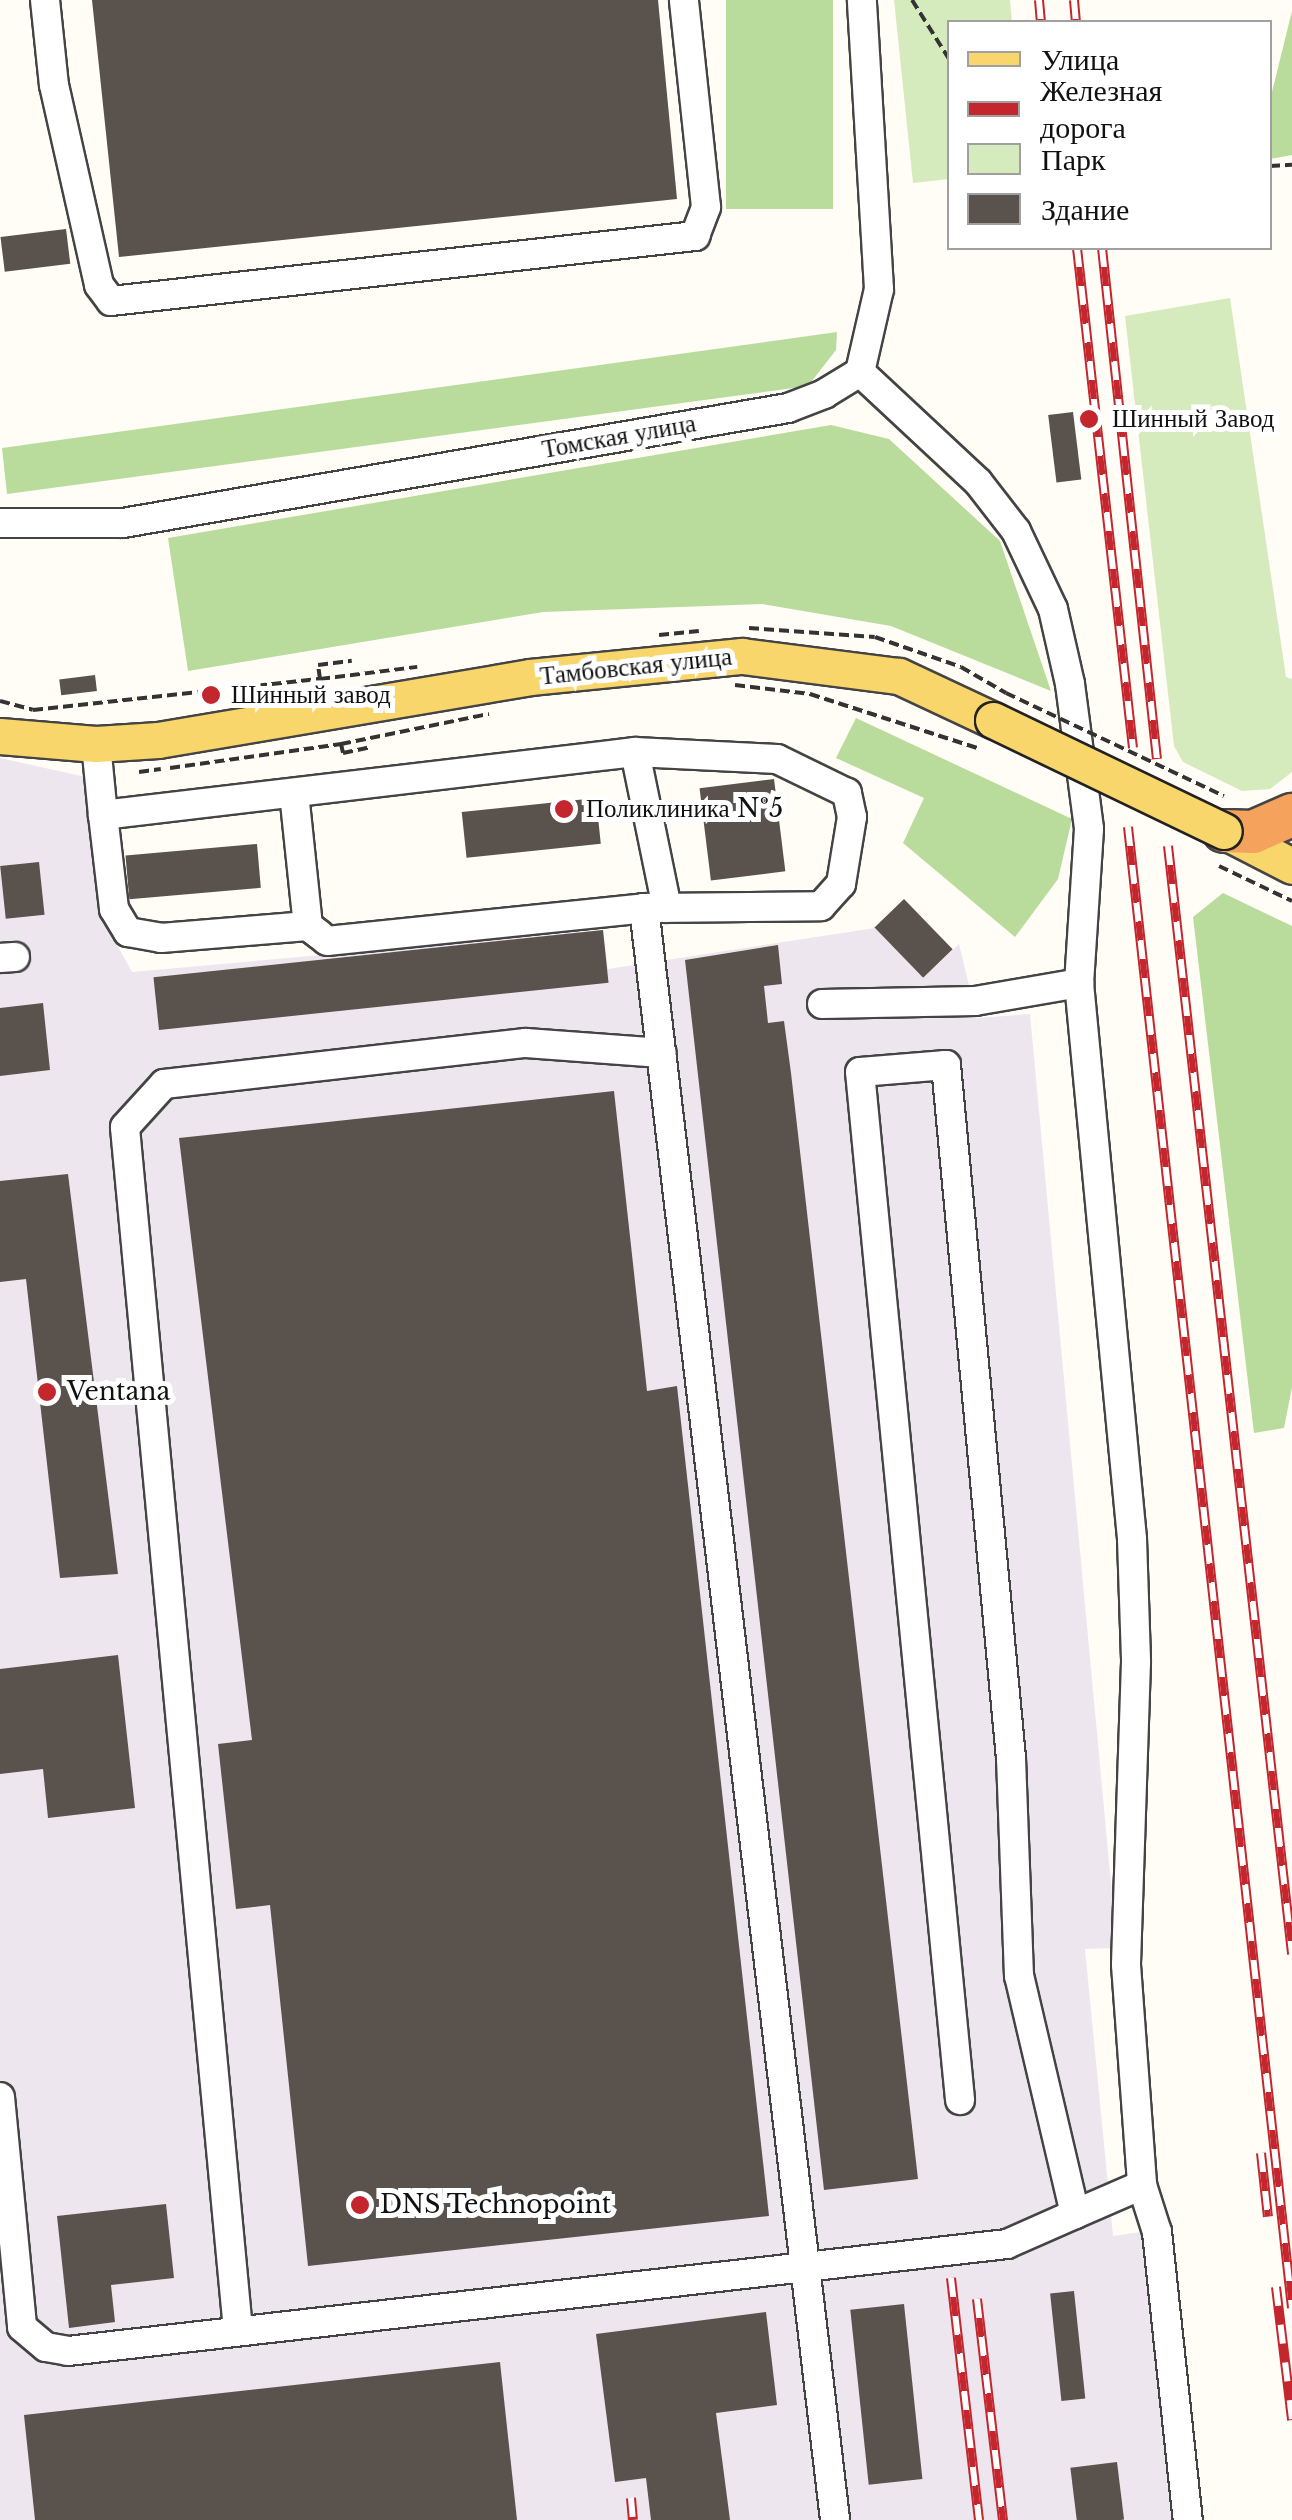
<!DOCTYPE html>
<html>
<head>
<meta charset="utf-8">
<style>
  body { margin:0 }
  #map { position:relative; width:1292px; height:2520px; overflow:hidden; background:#fffdf5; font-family:"Libre Baskerville",serif }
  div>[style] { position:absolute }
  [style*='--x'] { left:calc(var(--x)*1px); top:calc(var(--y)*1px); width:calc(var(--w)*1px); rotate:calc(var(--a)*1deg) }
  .industrial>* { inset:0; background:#eee6ef }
  .green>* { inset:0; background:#d5ebbd }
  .forest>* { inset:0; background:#b9dc9c; transform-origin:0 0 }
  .building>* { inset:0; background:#5a524d; transform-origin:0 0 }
  .path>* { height:4px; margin-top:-2px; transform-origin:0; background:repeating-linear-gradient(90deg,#333 0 10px,transparent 0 15px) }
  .roads { filter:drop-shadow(2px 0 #444) drop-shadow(-2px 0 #444) drop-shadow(0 2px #444) drop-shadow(0 -2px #444) }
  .minor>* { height:28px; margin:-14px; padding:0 14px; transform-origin:14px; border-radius:14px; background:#fff }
  .major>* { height:35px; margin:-17.5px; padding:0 17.5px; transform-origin:17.5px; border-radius:17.5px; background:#f9d66b }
  .highway>* { height:42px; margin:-21px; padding:0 21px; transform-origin:21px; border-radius:21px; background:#f5a25d }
  .rail>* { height:10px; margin-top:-5px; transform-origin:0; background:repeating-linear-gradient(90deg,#fff 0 19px,#c4262e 0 38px); box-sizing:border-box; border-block:2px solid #c4262e }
  .path-bridge>* { height:4px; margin-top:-2px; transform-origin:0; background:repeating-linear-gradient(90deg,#333 0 10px,transparent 0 15px) }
  .bridges { filter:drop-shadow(2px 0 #222) drop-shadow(-2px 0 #222) drop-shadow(0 2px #222) drop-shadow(0 -2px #222) }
  .major-bridge>* { height:35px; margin:-17.5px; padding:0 17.5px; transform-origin:17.5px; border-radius:17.5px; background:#f9d66b }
  .dots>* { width:28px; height:28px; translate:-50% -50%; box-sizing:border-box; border:5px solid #fff; border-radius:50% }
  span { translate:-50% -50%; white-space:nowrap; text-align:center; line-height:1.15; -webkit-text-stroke:10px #fff; paint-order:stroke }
  .poi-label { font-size:25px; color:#111 }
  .left { translate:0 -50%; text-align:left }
  .street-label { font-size:25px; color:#111 }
  .legend { position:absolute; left:947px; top:20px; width:325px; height:230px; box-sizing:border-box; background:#fff; border:2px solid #a0a0a0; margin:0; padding:12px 18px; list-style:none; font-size:30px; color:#111 }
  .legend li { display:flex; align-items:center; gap:20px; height:50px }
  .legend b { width:50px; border:2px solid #a0a0a0 }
</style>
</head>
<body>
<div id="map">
  <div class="industrial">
    <div style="clip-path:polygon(0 758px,86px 777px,98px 910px,132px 972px,603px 930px,608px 969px,875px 928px,923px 978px,959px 944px,977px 1018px,1030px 1014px,1117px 1948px,1085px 1949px,1113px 2236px,1148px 2231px,1176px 2520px,0 2520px)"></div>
  </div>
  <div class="green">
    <div style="clip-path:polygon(894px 0,1010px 0,1012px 22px,949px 22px,949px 179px,913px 183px)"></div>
    <div style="clip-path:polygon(1230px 298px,1286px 677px,1292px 679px,1292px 772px,1270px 789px,1242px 791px,1183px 762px,1174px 746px,1125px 316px)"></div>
  </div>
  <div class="forest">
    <div style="left:726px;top:0;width:107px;height:209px"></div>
    <div style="clip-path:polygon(1292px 11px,1292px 155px,1270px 159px,1270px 100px)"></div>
    <div style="clip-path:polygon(837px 332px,836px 350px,808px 386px,7px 494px,2px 448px)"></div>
    <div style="clip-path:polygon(831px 425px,889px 439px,1000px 541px,1051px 691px,891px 626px,762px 604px,543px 612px,188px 671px,168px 538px)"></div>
    <div style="clip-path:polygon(856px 718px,1072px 819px,1058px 879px,1015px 937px,903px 843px,924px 798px,836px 758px)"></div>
    <div style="clip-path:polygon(1223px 893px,1292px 926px,1292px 1387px,1284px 1428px,1254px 1433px,1193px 917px)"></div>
  </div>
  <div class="building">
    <div style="clip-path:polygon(92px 0,658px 0,677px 199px,119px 257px)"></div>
    <div style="left:66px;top:229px;width:35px;height:66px;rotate:83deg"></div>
    <div style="left:1073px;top:412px;width:68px;height:25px;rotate:83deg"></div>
    <div style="left:95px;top:675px;width:16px;height:36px;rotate:83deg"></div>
    <div style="left:774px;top:779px;width:93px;height:75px;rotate:83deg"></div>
    <div style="left:596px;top:798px;width:46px;height:135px;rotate:84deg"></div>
    <div style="left:257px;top:844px;width:44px;height:132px;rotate:85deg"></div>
    <div style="left:39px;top:862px;width:53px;height:39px;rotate:84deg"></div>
    <div style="left:904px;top:899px;width:70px;height:41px;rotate:46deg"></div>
    <div style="left:603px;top:930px;width:53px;height:452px;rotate:84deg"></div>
    <div style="clip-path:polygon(778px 945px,782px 984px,764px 986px,768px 1023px,784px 1021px,791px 1073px,918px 2179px,824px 2190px,685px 960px)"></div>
    <div style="clip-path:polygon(43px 1003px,50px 1070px,0 1076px,0 1008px)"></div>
    <div style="clip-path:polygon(614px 1091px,647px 1391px,677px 1386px,769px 2216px,308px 2266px,270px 1905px,236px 1909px,218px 1744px,252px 1740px,179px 1138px)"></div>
    <div style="clip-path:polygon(68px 1174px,118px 1574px,60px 1578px,26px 1279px,0 1282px,0 1181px)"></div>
    <div style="clip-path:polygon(118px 1655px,135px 1808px,48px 1818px,43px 1769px,0 1774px,0 1669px)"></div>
    <div style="clip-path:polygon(166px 2204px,174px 2278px,111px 2285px,115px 2322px,69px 2328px,57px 2216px)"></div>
    <div style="left:1074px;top:2291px;width:108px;height:24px;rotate:84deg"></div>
    <div style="left:904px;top:2304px;width:176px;height:54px;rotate:84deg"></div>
    <div style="clip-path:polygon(766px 2312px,777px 2405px,716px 2413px,730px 2520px,651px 2520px,646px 2478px,615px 2482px,596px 2334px)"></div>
    <div style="clip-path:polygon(500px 2362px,517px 2520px,35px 2520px,24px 2415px)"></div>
    <div style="left:1117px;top:2462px;width:58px;height:47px;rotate:83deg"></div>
  </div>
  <div class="path">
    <div style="--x:912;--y:0;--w:70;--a:57.9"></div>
    <div style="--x:1270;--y:166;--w:22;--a:-3"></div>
    <div style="--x:749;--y:628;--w:126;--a:4.1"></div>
    <div style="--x:875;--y:637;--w:91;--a:19.2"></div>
    <div style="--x:961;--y:667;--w:52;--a:30"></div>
    <div style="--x:659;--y:635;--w:40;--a:-5.7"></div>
    <div style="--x:320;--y:679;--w:98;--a:-7.1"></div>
    <div style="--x:735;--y:685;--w:76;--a:6.8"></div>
    <div style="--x:810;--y:694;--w:179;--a:17.9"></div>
    <div style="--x:0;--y:701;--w:34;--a:15"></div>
    <div style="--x:33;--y:710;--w:289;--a:-6.2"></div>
    <div style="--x:320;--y:679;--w:14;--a:-98"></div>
    <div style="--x:318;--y:665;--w:34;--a:-7"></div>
    <div style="--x:341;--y:744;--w:151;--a:-11.5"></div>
    <div style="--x:170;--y:768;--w:173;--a:-8"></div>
    <div style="--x:341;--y:744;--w:9;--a:77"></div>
    <div style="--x:343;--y:753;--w:29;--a:-12"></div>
    <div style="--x:139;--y:772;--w:22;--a:-8"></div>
    <div style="--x:1219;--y:866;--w:81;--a:25.6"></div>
  </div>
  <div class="roads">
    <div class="minor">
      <div style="--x:45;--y:0;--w:85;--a:84"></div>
      <div style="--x:54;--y:85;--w:205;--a:77.3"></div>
      <div style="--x:99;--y:285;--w:20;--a:53"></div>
      <div style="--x:111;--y:301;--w:588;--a:-6.35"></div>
      <div style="--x:695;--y:236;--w:31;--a:-69"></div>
      <div style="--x:706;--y:207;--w:208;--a:-96.1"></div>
      <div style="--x:860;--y:372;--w:161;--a:43"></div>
      <div style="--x:978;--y:482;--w:62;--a:52.2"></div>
      <div style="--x:1016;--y:531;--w:86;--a:64.6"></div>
      <div style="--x:1053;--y:609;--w:77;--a:77.2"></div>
      <div style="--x:1070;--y:684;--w:146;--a:82.5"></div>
      <div style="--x:1089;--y:829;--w:154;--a:93.7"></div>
      <div style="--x:1079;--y:983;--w:559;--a:84.55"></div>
      <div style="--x:1132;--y:1539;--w:123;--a:88.1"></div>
      <div style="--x:1136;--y:1662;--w:303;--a:91.9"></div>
      <div style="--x:1126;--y:1965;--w:221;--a:85.8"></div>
      <div style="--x:1142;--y:2185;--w:49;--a:72.3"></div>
      <div style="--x:1157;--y:2232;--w:290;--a:83.9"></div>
      <div style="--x:0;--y:523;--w:123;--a:0"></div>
      <div style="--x:123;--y:523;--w:675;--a:-9.81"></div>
      <div style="--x:788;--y:408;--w:39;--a:-21"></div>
      <div style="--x:824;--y:394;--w:42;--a:-31.4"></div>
      <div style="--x:860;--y:372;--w:85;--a:-77.1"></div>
      <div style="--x:879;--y:289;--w:289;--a:-93.4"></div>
      <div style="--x:96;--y:744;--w:71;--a:84.4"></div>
      <div style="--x:103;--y:815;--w:95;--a:83.3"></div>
      <div style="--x:114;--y:909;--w:27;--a:59"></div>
      <div style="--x:128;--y:932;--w:34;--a:10"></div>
      <div style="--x:161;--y:938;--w:147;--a:-4.7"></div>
      <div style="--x:308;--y:926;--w:24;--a:38"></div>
      <div style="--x:327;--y:941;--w:319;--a:-5.9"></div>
      <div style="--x:644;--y:908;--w:177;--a:-0.6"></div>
      <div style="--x:821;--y:906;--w:30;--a:-48"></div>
      <div style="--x:841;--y:884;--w:68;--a:-80.7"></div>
      <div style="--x:852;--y:817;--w:25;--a:-102"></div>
      <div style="--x:847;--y:793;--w:78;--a:-154.1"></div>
      <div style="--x:777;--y:759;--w:142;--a:-177.2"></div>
      <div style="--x:635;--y:752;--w:536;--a:173.25"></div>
      <div style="--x:635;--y:752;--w:159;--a:78.4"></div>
      <div style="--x:294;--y:793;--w:134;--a:84"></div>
      <div style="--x:308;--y:926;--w:15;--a:37"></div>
      <div style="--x:644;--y:908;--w:1623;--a:83.24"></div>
      <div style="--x:0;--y:958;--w:15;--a:-4"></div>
      <div style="--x:822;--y:1004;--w:153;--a:-1.1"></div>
      <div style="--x:975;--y:1001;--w:106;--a:-9.8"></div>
      <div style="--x:0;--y:2097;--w:231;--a:84.5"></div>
      <div style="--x:22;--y:2327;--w:31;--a:40"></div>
      <div style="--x:46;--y:2347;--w:22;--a:10"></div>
      <div style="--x:68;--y:2351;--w:945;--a:-6.5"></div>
      <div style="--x:1007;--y:2244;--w:74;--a:-23.8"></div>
      <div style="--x:1075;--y:2214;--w:244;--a:-103.2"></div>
      <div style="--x:1019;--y:1976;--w:218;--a:-92.1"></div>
      <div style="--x:1011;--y:1758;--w:696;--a:-95.36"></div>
      <div style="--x:946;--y:1065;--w:86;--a:175.3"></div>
      <div style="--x:860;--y:1072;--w:1033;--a:84.44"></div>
      <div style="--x:1075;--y:2214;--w:73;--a:-23.4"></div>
      <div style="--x:238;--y:2330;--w:1208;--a:-95.37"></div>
      <div style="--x:125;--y:1127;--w:58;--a:-47.8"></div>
      <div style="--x:164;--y:1084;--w:364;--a:-6.5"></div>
      <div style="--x:526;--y:1043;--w:136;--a:4.2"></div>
    </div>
    <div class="major">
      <div style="--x:0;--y:736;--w:96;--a:4.8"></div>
      <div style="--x:96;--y:744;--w:62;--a:-3.7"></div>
      <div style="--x:158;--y:740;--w:377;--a:-9.6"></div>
      <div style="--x:530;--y:677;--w:213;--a:-5.7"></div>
      <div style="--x:742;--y:656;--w:158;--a:7.3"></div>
      <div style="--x:899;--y:676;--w:104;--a:25.1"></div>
      <div style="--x:1224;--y:831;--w:76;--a:27.2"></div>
    </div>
    <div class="highway">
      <div style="--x:1224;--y:831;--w:29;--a:2"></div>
      <div style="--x:1253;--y:832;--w:43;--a:-23.6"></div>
    </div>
  </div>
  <div class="rail">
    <div style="--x:1039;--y:0;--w:22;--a:85"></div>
    <div style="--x:1074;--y:0;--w:22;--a:85"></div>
    <div style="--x:1077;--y:248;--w:503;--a:83.61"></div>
    <div style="--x:1102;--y:248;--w:514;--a:83.86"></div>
    <div style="--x:1128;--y:827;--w:1490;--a:83.68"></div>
    <div style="--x:1168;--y:846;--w:1115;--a:83.61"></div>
    <div style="--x:1261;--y:2153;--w:64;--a:83.8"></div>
    <div style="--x:951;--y:2278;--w:244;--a:83.4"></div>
    <div style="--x:1276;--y:2287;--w:134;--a:83.1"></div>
    <div style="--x:977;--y:2299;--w:223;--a:83.3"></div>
    <div style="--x:631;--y:2498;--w:22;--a:85"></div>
  </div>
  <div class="path-bridge">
    <div style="--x:1006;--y:693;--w:241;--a:25.3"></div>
  </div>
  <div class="bridges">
    <div class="major-bridge">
      <div style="--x:993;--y:720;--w:256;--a:25.7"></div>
    </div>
  </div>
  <div class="dots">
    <div style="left:1089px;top:419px;background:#c4262e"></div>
    <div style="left:211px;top:695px;background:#c4262e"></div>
    <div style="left:564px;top:809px;background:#c4262e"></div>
    <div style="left:47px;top:1392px;background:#c4262e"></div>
    <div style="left:360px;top:2205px;background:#c4262e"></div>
  </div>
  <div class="poi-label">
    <span class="left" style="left:1112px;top:419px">Шинный Завод</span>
    <span class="left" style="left:231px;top:695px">Шинный завод</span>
    <span class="left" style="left:586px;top:809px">Поликлиника №5</span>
    <span class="left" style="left:67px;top:1392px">Ventana</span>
    <span class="left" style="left:380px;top:2205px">DNS Technopoint</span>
  </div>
  <div class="street-label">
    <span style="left:619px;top:437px;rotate:-10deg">Томская улица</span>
    <span style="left:636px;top:667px;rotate:-6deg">Тамбовская улица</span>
  </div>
  <ul class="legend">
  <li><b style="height:12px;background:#f9d66b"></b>Улица</li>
  <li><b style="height:12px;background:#c4262e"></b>Железная дорога</li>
  <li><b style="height:28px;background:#d5ebbd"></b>Парк</li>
  <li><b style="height:28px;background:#5a524d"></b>Здание</li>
  </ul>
</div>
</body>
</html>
